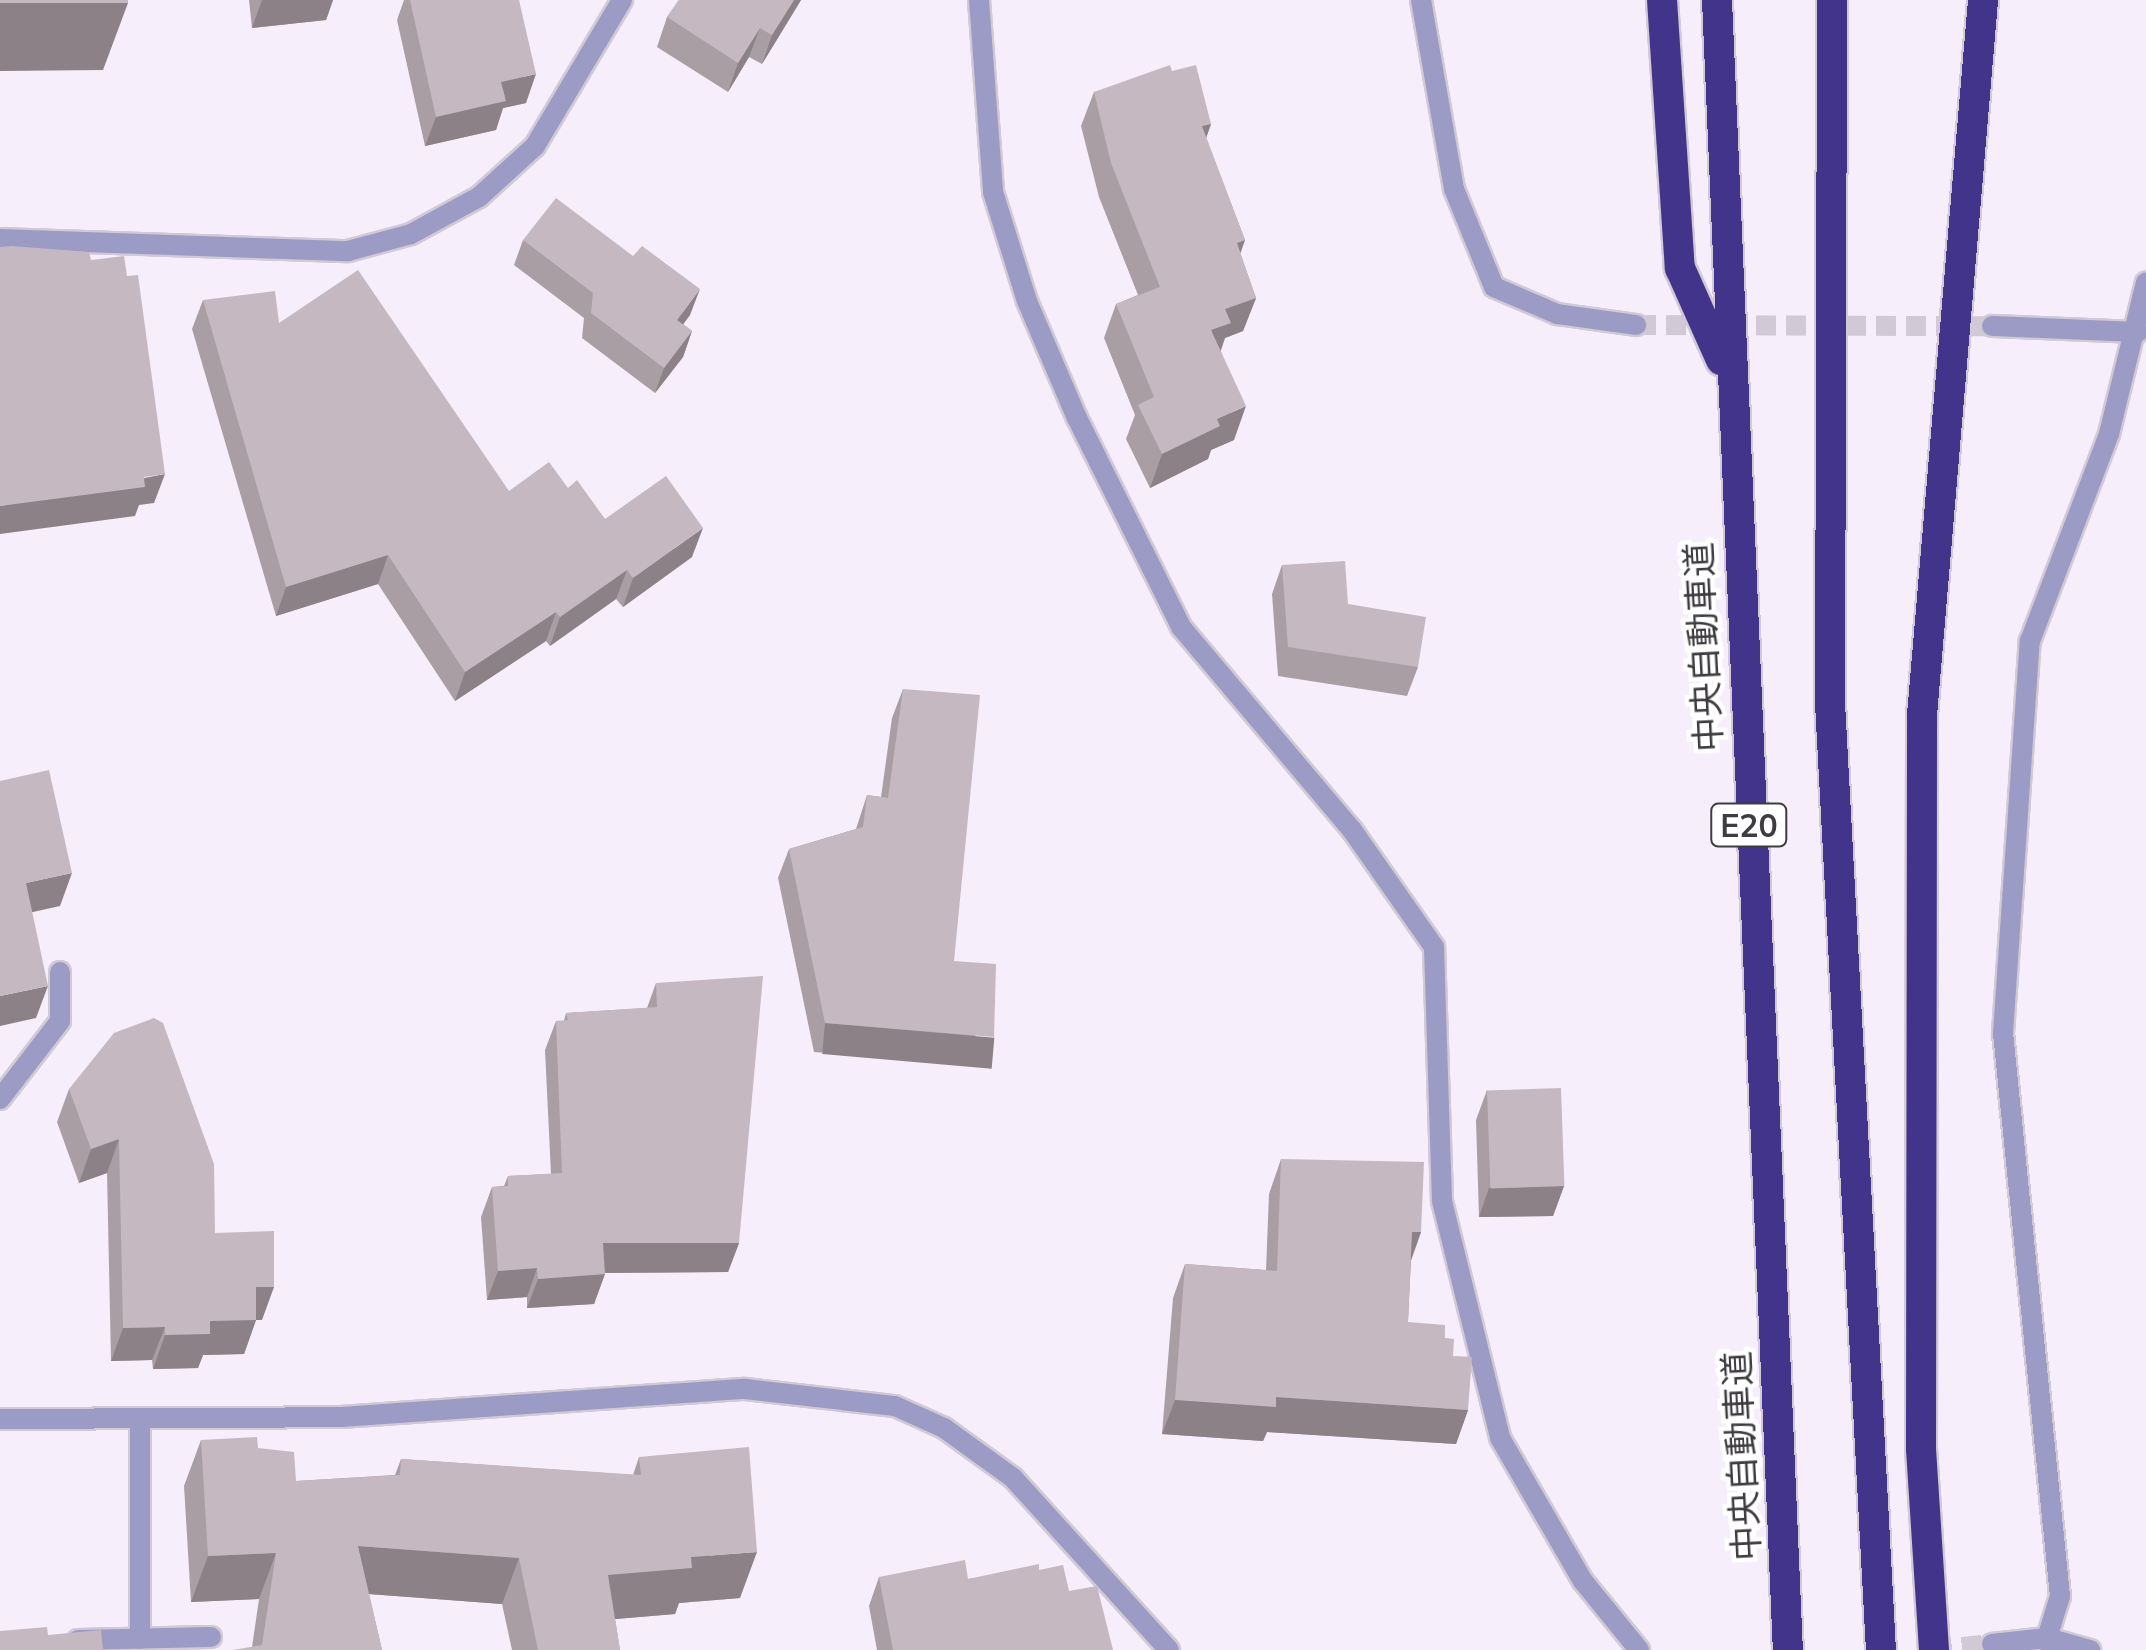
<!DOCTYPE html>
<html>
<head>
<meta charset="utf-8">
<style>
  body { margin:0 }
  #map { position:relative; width:2146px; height:1650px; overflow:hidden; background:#f6eefb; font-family:Mulish,"Noto Sans JP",sans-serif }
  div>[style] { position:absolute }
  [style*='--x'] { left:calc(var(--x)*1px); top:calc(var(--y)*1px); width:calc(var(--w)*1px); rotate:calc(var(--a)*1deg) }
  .minor-tunnel>* { height:20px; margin-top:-10px; transform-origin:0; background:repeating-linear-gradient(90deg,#d1cad6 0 20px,transparent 0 30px) }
  .roads { filter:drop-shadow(2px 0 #d1cad6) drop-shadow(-2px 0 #d1cad6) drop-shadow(0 2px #d1cad6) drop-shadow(0 -2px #d1cad6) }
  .minor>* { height:20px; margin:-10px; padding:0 10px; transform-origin:10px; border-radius:10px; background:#9b9bc5 }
  .motorway>* { height:30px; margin:-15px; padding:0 15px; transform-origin:15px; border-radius:15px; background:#41348a }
  .wall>* { inset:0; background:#aa9ea5 }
  .shaded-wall>* { inset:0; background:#8b8186; transform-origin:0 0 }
  .building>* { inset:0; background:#c6b8c0; transform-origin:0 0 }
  span { translate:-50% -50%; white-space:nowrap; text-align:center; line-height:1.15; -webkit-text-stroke:9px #fff; paint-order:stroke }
  .shield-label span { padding:2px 8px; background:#fff; border:2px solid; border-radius:8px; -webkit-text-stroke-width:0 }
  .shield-label { font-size:32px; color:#3f3c41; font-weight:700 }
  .street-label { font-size:35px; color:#3f3c41 }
</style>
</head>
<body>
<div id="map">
  <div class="minor-tunnel">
    <div style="--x:1636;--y:325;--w:356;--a:0.2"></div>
    <div style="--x:1932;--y:1650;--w:60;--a:-5.7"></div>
  </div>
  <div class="roads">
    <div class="minor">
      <div style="--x:979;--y:0;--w:193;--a:85.8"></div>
      <div style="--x:993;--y:192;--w:114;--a:72.7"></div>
      <div style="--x:1027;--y:301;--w:127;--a:66.9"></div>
      <div style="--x:1077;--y:418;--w:233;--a:63.5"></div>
      <div style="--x:1181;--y:627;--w:265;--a:49.9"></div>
      <div style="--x:1352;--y:830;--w:143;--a:55"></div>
      <div style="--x:1434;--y:947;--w:254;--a:88.2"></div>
      <div style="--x:1442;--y:1201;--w:244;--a:76.2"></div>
      <div style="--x:1500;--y:1438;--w:165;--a:59.9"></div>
      <div style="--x:1583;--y:1581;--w:89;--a:50.9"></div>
      <div style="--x:1421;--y:0;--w:192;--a:80.1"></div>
      <div style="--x:1454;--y:189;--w:106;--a:67.8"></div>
      <div style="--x:1494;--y:287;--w:69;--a:23.2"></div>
      <div style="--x:1557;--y:314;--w:80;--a:7.9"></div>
      <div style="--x:0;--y:239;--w:348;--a:2"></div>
      <div style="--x:348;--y:251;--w:65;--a:-15.1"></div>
      <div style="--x:411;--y:234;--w:77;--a:-28.6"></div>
      <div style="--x:479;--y:197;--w:76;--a:-42.3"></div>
      <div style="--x:535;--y:146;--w:170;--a:-59.2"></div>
      <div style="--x:1992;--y:326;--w:146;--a:2.4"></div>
      <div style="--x:0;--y:1099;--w:98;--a:-52.4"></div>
      <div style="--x:60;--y:1021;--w:49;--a:-90"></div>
      <div style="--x:140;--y:1418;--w:221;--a:90"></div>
      <div style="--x:0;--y:1419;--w:341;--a:-0.3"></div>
      <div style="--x:341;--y:1417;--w:405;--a:-4"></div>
      <div style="--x:745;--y:1389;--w:151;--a:6.5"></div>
      <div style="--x:895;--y:1406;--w:54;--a:24.2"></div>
      <div style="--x:944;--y:1428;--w:85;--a:35.9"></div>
      <div style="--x:1013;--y:1478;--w:232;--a:47.8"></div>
      <div style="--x:78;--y:1640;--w:133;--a:-1.3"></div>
      <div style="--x:1992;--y:1644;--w:55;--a:-6.2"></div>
      <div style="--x:2047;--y:1638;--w:45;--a:15.6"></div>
      <div style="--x:2051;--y:1650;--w:13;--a:-108"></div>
      <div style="--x:2047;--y:1638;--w:44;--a:-72.8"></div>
      <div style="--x:2060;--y:1596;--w:566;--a:-95.78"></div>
      <div style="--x:2003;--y:1033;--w:393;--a:-86.1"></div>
      <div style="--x:2030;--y:641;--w:222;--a:-69.1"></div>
      <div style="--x:2109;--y:434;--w:156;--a:-76.3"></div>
    </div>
    <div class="motorway">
      <div style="--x:1662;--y:0;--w:269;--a:86.2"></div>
      <div style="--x:1680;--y:268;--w:101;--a:66"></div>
      <div style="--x:1717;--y:0;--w:1652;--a:87.54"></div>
      <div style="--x:1832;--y:0;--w:703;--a:90.16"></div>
      <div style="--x:1830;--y:703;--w:948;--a:86.92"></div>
      <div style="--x:1934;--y:1650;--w:201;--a:-93.7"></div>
      <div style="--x:1921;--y:1449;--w:734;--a:-89.92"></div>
      <div style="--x:1922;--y:715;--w:718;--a:-85.12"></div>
    </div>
  </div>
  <div class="wall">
    <div style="clip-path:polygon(249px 0,333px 0,326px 20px,252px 28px)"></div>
    <div style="clip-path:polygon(404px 0,519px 0,526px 103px,503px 108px,496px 130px,425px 146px,397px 20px)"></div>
    <div style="clip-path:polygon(679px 0,801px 0,762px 64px,749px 57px,728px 92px,657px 47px,667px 17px)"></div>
    <div style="clip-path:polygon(1172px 71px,1211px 124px,1206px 138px,1245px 240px,1240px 253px,1256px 298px,1243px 331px,1225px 338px,1221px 351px,1234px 440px,1211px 450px,1208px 459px,1150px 488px,1126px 439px,1135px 415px,1104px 338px,1116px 304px,1138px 295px,1099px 197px,1081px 126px,1094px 92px)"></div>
    <div style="clip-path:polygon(523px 240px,690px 315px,683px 324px,692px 331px,683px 357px,655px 393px,582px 338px,584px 318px,514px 265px)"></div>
    <div style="clip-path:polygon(203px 300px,279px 323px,509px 491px,568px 488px,605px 519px,692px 557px,623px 607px,616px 599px,550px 646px,546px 641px,455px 701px,378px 584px,276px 616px,192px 329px)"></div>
    <div style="clip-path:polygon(1282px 565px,1348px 604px,1418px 667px,1407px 696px,1278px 676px,1272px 594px)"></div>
    <div style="clip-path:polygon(903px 689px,954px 961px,984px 1066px,814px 1052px,778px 878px,789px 849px,856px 829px,867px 795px,881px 797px,892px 718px)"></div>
    <div style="clip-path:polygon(656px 983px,739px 1243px,728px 1272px,605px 1273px,594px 1304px,527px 1308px,527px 1297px,487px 1300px,481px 1217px,492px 1187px,504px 1186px,508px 1176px,551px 1174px,545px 1050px,556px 1021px,564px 1021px,566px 1013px,647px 1008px)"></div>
    <div style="clip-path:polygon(69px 1089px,215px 1233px,262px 1320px,256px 1320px,244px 1354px,203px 1355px,198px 1368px,153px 1369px,152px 1360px,111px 1361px,107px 1173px,79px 1183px,57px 1122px)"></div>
    <div style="clip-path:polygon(1487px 1090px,1564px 1186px,1553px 1216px,1479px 1217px,1476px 1120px)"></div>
    <div style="clip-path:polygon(1281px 1159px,1421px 1232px,1411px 1260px,1408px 1322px,1445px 1338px,1453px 1356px,1468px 1410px,1456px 1444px,1267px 1432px,1263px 1441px,1162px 1434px,1173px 1298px,1185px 1264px,1266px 1270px,1269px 1194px)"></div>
    <div style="clip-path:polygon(201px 1440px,258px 1448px,296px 1481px,395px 1475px,401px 1459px,633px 1475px,639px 1457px,740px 1598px,679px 1603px,675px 1614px,615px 1619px,620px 1650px,512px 1650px,502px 1604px,369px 1594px,382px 1650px,252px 1647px,259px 1599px,191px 1602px,184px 1486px)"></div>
    <div style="clip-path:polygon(1039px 1570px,1069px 1591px,1113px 1650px,877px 1650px,869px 1606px,879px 1577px,968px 1579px)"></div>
  </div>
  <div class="shaded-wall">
    <div style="clip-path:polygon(262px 0,333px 0,326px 20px,252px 28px)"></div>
    <div style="clip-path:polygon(794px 0,801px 0,762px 64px,772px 35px)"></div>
    <div style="clip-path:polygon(0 3px,128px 3px,103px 70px,0 71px)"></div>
    <div style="clip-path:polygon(760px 28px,749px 57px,728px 92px,738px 63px)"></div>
    <div style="clip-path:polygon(536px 74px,526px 103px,503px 108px,496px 130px,425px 146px,436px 117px,501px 82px)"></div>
    <div style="clip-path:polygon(1211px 124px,1199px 158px,1202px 126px)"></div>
    <div style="clip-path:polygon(1245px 240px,1233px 274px,1237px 243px)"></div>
    <div style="clip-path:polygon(700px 289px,690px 315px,668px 345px,677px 320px)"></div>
    <div style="clip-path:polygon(1256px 298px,1243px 331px,1225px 338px,1218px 356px,1211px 330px,1225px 309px)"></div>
    <div style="clip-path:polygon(692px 331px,683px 357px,655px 393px,664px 368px)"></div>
    <div style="clip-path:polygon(1246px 406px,1234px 440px,1211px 450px,1208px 459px,1150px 488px,1162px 454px,1217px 419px)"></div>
    <div style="clip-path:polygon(165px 474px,154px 503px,139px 505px,135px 516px,0 534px,0 506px)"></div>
    <div style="clip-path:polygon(703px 528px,692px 557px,623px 607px,633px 578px)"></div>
    <div style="clip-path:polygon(388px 555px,378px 584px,276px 616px,286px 587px)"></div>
    <div style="clip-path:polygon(627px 570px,616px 599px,550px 646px,560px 617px)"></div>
    <div style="clip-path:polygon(556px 612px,546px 641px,455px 701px,465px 672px)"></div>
    <div style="clip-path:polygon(72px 873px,60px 906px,15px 916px,26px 883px)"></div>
    <div style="clip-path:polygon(48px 986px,36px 1018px,0 1026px,0 996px)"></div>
    <div style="left:825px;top:1023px;width:170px;height:31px;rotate:5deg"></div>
    <div style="clip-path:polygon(119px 1139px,107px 1173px,79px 1183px,91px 1149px)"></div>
    <div style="clip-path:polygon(1564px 1186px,1553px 1216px,1479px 1217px,1489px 1188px)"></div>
    <div style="clip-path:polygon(1412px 1232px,1421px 1232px,1409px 1266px)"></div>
    <div style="clip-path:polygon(603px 1243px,739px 1243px,728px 1272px,592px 1273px)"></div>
    <div style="clip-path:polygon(537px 1268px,527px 1297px,487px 1300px,498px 1271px)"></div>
    <div style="clip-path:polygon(605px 1274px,594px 1304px,527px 1308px,538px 1279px)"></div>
    <div style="clip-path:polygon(256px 1287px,274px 1287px,262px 1320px,256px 1320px,244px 1354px,203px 1355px,198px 1368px,153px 1369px,165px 1335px,210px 1321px)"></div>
    <div style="clip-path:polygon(165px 1327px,152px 1360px,111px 1361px,123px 1328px)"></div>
    <div style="clip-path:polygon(1276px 1397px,1468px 1410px,1456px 1444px,1267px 1432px,1263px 1441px,1162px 1434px,1175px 1400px)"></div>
    <div style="clip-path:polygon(358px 1546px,519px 1558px,502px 1604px,342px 1592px)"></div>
    <div style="clip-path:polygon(757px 1552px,740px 1598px,679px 1603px,675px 1614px,592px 1621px,608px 1575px,691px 1557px)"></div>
    <div style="clip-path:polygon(276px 1553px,259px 1599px,191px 1602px,208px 1556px)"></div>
  </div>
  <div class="building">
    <div style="left:0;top:0;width:128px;height:3px"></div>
    <div style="clip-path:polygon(410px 0,519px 0,536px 74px,501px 82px,506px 101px,436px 117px)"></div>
    <div style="clip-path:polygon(679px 0,794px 0,772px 35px,760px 28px,738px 63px,667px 17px)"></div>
    <div style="clip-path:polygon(1170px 65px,1172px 71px,1196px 65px,1211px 124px,1202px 126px,1245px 240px,1237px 243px,1256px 298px,1225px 309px,1231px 323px,1211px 330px,1246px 406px,1217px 419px,1220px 426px,1162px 454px,1138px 405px,1154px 397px,1116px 304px,1160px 287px,1111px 163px,1094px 92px)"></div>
    <div style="clip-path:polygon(556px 198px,633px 256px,642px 246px,700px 289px,677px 320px,692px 331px,664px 368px,591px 313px,593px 293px,523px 240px)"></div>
    <div style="clip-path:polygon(11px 246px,89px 252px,91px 260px,124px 256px,127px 276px,138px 275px,165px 474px,144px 477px,145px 487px,0 506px,0 247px)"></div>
    <div style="clip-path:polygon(358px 270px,509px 491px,549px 462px,568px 488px,577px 480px,605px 519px,666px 476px,703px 528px,633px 578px,627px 570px,560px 617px,556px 612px,465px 672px,388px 555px,286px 587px,203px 300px,275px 291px,279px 323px)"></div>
    <div style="clip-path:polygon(1345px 561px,1348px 604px,1426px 617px,1418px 667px,1288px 647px,1282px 565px)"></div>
    <div style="clip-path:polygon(903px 689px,980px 695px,954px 961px,996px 964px,994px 1037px,825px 1023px,789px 849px,863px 827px,867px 795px,888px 798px)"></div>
    <div style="clip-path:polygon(49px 770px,72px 873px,26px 883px,48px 986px,0 996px,0 781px)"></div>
    <div style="clip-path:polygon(763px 976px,739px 1243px,603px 1243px,605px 1274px,538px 1279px,537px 1268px,498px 1271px,492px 1187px,508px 1186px,508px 1176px,562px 1173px,556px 1021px,568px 1020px,566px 1013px,657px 1007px,656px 983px)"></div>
    <div style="clip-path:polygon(154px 1018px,163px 1023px,214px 1164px,215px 1233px,274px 1231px,274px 1287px,256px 1287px,256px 1320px,210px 1321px,210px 1334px,165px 1335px,165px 1327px,123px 1328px,119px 1139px,91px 1149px,69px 1089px,114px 1033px)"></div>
    <div style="left:1561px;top:1088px;width:98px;height:74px;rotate:88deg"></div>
    <div style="clip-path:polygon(1281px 1159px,1424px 1162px,1421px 1232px,1412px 1232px,1408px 1322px,1445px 1325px,1445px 1338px,1454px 1339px,1453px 1356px,1472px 1357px,1468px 1410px,1276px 1397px,1276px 1407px,1175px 1400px,1185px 1264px,1277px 1271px)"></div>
    <div style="clip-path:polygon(257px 1437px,258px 1448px,294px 1452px,296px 1481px,400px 1475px,401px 1459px,641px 1475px,639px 1457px,749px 1447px,757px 1552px,691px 1557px,692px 1568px,608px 1575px,620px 1650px,538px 1650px,519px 1558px,358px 1546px,382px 1650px,233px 1650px,262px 1645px,276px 1553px,208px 1556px,201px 1440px)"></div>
    <div style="clip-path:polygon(965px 1560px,968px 1579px,1039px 1564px,1039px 1570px,1063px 1565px,1069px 1591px,1097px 1586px,1113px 1650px,893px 1650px,879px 1577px)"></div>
    <div style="clip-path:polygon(47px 1627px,48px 1635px,101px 1630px,103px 1650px,0 1650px,0 1631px)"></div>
  </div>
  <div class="shield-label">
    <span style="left:1749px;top:825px">E20</span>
  </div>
  <div class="street-label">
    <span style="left:1703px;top:647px;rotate:-93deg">中央自動車道</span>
    <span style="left:1741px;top:1456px;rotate:-93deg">中央自動車道</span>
  </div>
</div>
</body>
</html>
